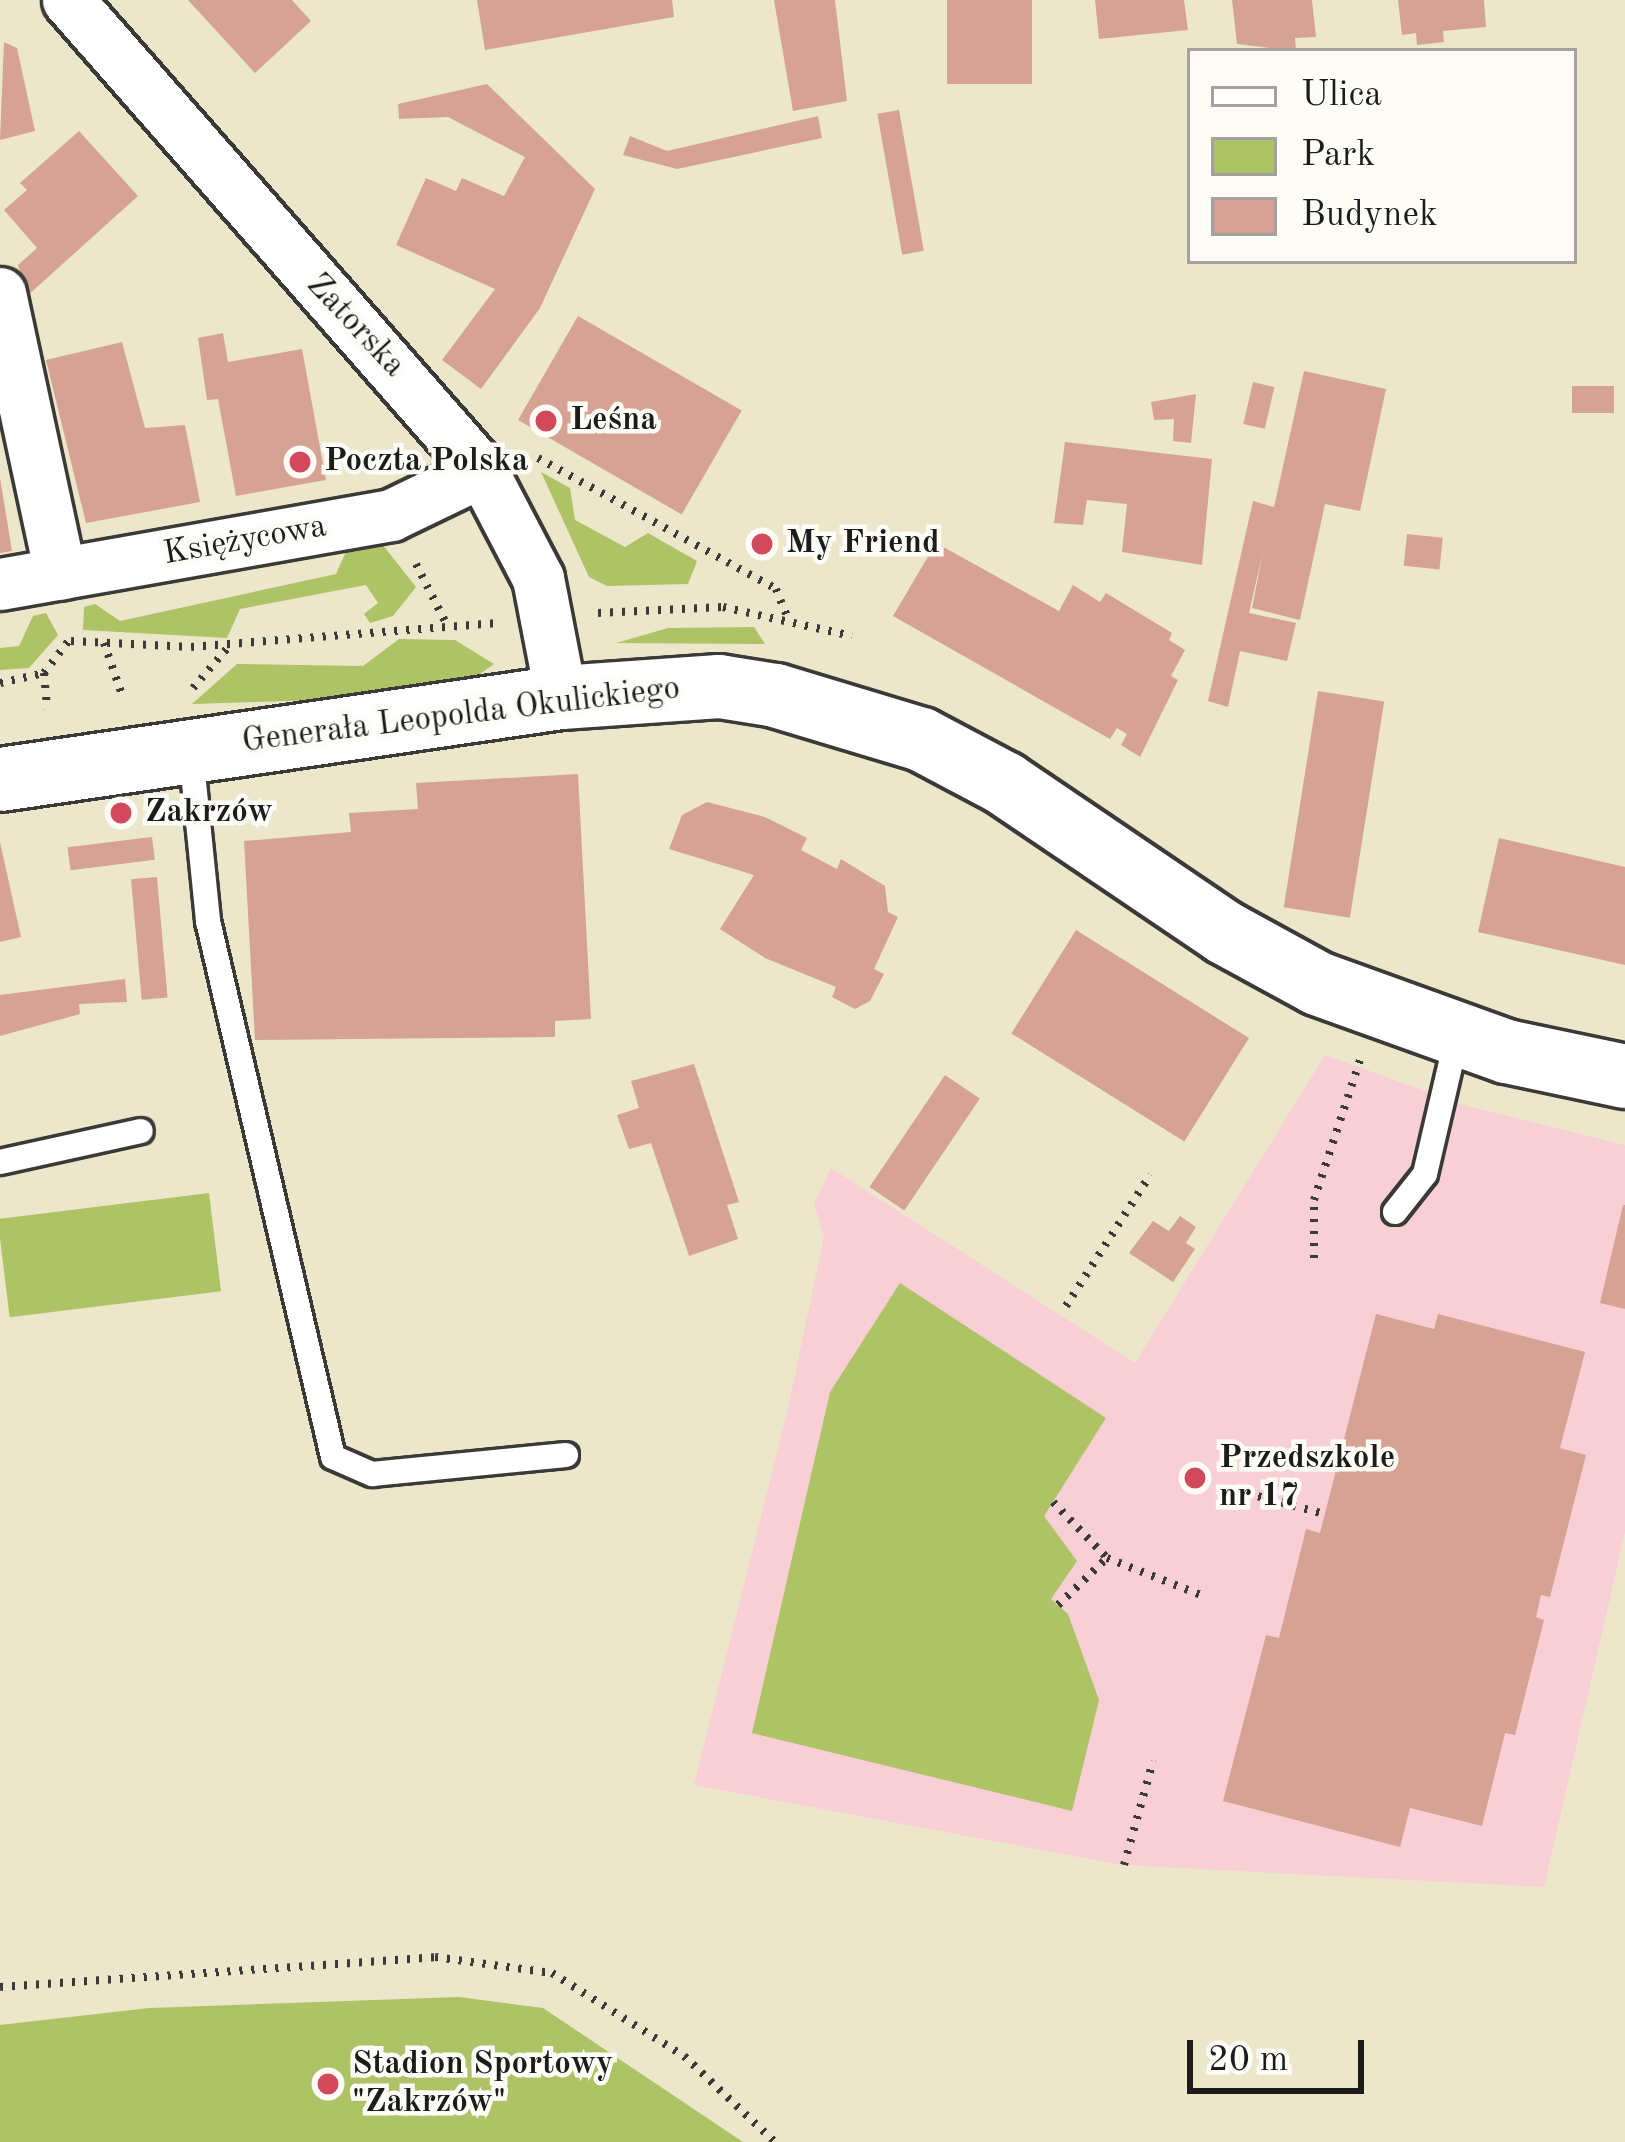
<!DOCTYPE html>
<html>
<head>
<meta charset="utf-8">
<style>
  body { margin:0 }
  #map { position:relative; width:1625px; height:2142px; overflow:hidden; background:#ece7ca; font-family:"Old Standard TT",serif }
  div>[style] { position:absolute }
  [style*='--x'] { left:calc(var(--x)*1px); top:calc(var(--y)*1px); width:calc(var(--w)*1px); rotate:calc(var(--a)*1deg) }
  .built>* { inset:0; background:#f7cfd4 }
  .green>* { inset:0; background:#aec266; transform-origin:0 0 }
  .building>* { inset:0; background:#d5a294; transform-origin:0 0 }
  .path>* { height:8px; margin-top:-4px; transform-origin:0; background:repeating-linear-gradient(90deg,#3b3a36 0 3px,transparent 0 12px) }
  .roads { filter:drop-shadow(3px 0 #3b3a36) drop-shadow(-3px 0 #3b3a36) drop-shadow(0 3px #3b3a36) drop-shadow(0 -3px #3b3a36) }
  .service>* { height:24px; margin:-12px; padding:0 12px; transform-origin:12px; border-radius:12px; background:#fff }
  .minor>* { height:51px; margin:-25.5px; padding:0 25.5px; transform-origin:25.5px; border-radius:25.5px; background:#fff }
  .tertiary>* { height:63px; margin:-31.5px; padding:0 31.5px; transform-origin:31.5px; border-radius:31.5px; background:#fff }
  .dots>* { width:33px; height:33px; translate:-50% -50%; box-sizing:border-box; border:6px solid #fdfcf7; border-radius:50% }
  span { translate:-50% -50%; white-space:nowrap; text-align:center; line-height:1.15; -webkit-text-stroke:9px #fdfcf7; paint-order:stroke }
  .street-label { font-size:33px; color:#1c1c1c }
  .poi-label { font-size:33px; color:#1c1c1c; font-weight:700 }
  .left { translate:0 -50%; text-align:left }
  .legend { position:absolute; left:1187px; top:48px; width:390px; height:216px; box-sizing:border-box; background:#fdfcf7; border:3px solid #a3a29f; margin:0; padding:15px 21px; list-style:none; font-size:36px; color:#1c1c1c }
  .legend li { display:flex; align-items:center; gap:24px; height:60px }
  .legend b { width:60px; border:3px solid #a3a29f }
  .scale { position:absolute; left:1187px; top:2040px; width:177px; height:54px; box-sizing:border-box; border:6px solid #1c1c1c; border-top:0; padding-left:15px; font-size:36px; line-height:42px; white-space:nowrap; color:#1c1c1c; -webkit-text-stroke:9px #fdfcf7; paint-order:stroke }
</style>
</head>
<body>
<div id="map">
  <div class="built">
    <div style="clip-path:polygon(1325px 1055px,1467px 1106px,1625px 1145px,1625px 1532px,1544px 1887px,1122px 1865px,694px 1785px,789px 1404px,824px 1236px,814px 1204px,831px 1168px,1135px 1363px)"></div>
  </div>
  <div class="green">
    <div style="clip-path:polygon(541px 472px,570px 488px,575px 520px,625px 547px,648px 533px,697px 561px,688px 584px,607px 586px,589px 577px)"></div>
    <div style="clip-path:polygon(379px 540px,416px 587px,393px 616px,370px 623px,364px 614px,378px 603px,366px 585px,240px 609px,227px 638px,83px 630px,84px 607px,95px 604px,120px 621px,336px 574px,348px 547px)"></div>
    <div style="clip-path:polygon(46px 613px,58px 635px,29px 668px,0 670px,0 648px,19px 646px,33px 616px)"></div>
    <div style="clip-path:polygon(754px 627px,765px 644px,616px 643px,668px 628px)"></div>
    <div style="clip-path:polygon(399px 639px,455px 640px,494px 664px,470px 681px,348px 699px,192px 704px,237px 664px,363px 666px)"></div>
    <div style="left:209px;top:1193px;width:99px;height:213px;rotate:83deg"></div>
    <div style="clip-path:polygon(900px 1283px,1106px 1418px,1044px 1516px,1077px 1561px,1051px 1599px,1068px 1614px,1099px 1700px,1072px 1811px,752px 1733px,830px 1392px)"></div>
    <div style="clip-path:polygon(459px 1997px,543px 2008px,743px 2142px,0 2142px,0 2025px,149px 2008px)"></div>
  </div>
  <div class="building">
    <div style="clip-path:polygon(188px 0,292px 0,311px 21px,255px 73px)"></div>
    <div style="clip-path:polygon(477px 0,672px 0,674px 17px,485px 50px)"></div>
    <div style="clip-path:polygon(774px 0,835px 0,847px 101px,793px 111px)"></div>
    <div style="left:947px;top:0;width:85px;height:84px"></div>
    <div style="clip-path:polygon(1095px 0,1184px 0,1188px 30px,1099px 39px)"></div>
    <div style="clip-path:polygon(1232px 0,1312px 0,1316px 37px,1295px 38px,1296px 51px,1237px 44px)"></div>
    <div style="clip-path:polygon(1398px 0,1484px 0,1486px 27px,1443px 31px,1444px 42px,1417px 45px,1416px 33px,1402px 35px)"></div>
    <div style="clip-path:polygon(4px 42px,17px 48px,35px 131px,0 140px)"></div>
    <div style="clip-path:polygon(487px 84px,595px 189px,540px 308px,481px 389px,442px 360px,495px 289px,396px 245px,426px 178px,456px 191px,462px 178px,504px 196px,525px 157px,448px 117px,399px 119px,398px 104px)"></div>
    <div style="left:899px;top:110px;width:143px;height:22px;rotate:80deg"></div>
    <div style="clip-path:polygon(818px 116px,822px 138px,677px 169px,623px 155px,630px 136px,667px 151px)"></div>
    <div style="clip-path:polygon(79px 131px,138px 196px,26px 297px,18px 265px,37px 248px,4px 210px,27px 190px,20px 183px)"></div>
    <div style="left:578px;top:316px;width:189px;height:120px;rotate:30deg"></div>
    <div style="clip-path:polygon(223px 333px,228px 362px,302px 349px,326px 480px,236px 496px,218px 399px,207px 400px,198px 338px)"></div>
    <div style="clip-path:polygon(122px 342px,145px 428px,185px 425px,200px 502px,86px 523px,46px 360px)"></div>
    <div style="clip-path:polygon(1304px 371px,1386px 389px,1360px 511px,1325px 504px,1300px 620px,1252px 608px,1263px 552px,1249px 613px,1296px 623px,1287px 661px,1240px 651px,1228px 707px,1208px 701px,1253px 501px,1274px 507px)"></div>
    <div style="left:1253px;top:382px;width:22px;height:43px;rotate:13deg"></div>
    <div style="left:1614px;top:386px;width:27px;height:42px;rotate:90deg"></div>
    <div style="clip-path:polygon(1196px 394px,1191px 443px,1173px 441px,1174px 419px,1154px 420px,1151px 402px)"></div>
    <div style="clip-path:polygon(1065px 442px,1212px 459px,1202px 565px,1122px 552px,1127px 504px,1087px 500px,1083px 525px,1054px 523px)"></div>
    <div style="clip-path:polygon(0 478px,12px 551px,0 553px)"></div>
    <div style="left:1407px;top:534px;width:36px;height:32px;rotate:6deg"></div>
    <div style="clip-path:polygon(936px 543px,1059px 611px,1073px 585px,1100px 602px,1106px 593px,1172px 633px,1169px 640px,1185px 650px,1171px 676px,1178px 680px,1140px 757px,1121px 745px,1127px 734px,1117px 728px,1110px 739px,893px 616px)"></div>
    <div style="left:1318px;top:691px;width:67px;height:219px;rotate:9deg"></div>
    <div style="clip-path:polygon(578px 774px,591px 1019px,555px 1021px,555px 1037px,255px 1040px,244px 841px,351px 832px,349px 813px,418px 809px,416px 783px)"></div>
    <div style="clip-path:polygon(707px 802px,765px 817px,807px 838px,801px 850px,837px 869px,841px 859px,885px 886px,888px 912px,898px 917px,874px 969px,884px 974px,870px 1001px,855px 1009px,832px 997px,836px 987px,765px 958px,720px 929px,754px 875px,669px 849px,682px 815px)"></div>
    <div style="left:152px;top:837px;width:23px;height:85px;rotate:83deg"></div>
    <div style="clip-path:polygon(1499px 838px,1625px 867px,1625px 965px,1478px 932px)"></div>
    <div style="clip-path:polygon(0 842px,21px 937px,0 942px)"></div>
    <div style="left:157px;top:877px;width:121px;height:26px;rotate:85deg"></div>
    <div style="left:1076px;top:930px;width:204px;height:122px;rotate:32deg"></div>
    <div style="clip-path:polygon(125px 979px,127px 1002px,79px 1004px,80px 1014px,0 1036px,0 995px)"></div>
    <div style="clip-path:polygon(694px 1064px,739px 1202px,727px 1205px,738px 1239px,689px 1256px,651px 1143px,629px 1149px,617px 1115px,639px 1108px,631px 1081px)"></div>
    <div style="left:945px;top:1075px;width:42px;height:135px;rotate:34deg"></div>
    <div style="clip-path:polygon(1623px 1205px,1625px 1205px,1625px 1309px,1600px 1303px)"></div>
    <div style="clip-path:polygon(1180px 1216px,1196px 1227px,1186px 1243px,1195px 1249px,1173px 1282px,1129px 1253px,1153px 1221px,1169px 1231px)"></div>
    <div style="clip-path:polygon(1376px 1314px,1434px 1329px,1438px 1314px,1585px 1352px,1560px 1448px,1586px 1455px,1550px 1597px,1541px 1595px,1536px 1617px,1544px 1620px,1515px 1735px,1505px 1733px,1482px 1826px,1410px 1808px,1400px 1847px,1223px 1801px,1266px 1635px,1279px 1638px,1306px 1529px,1320px 1533px)"></div>
  </div>
  <div class="path">
    <div style="--x:538;--y:458;--w:272;--a:28.8"></div>
    <div style="--x:776;--y:589;--w:31;--a:68"></div>
    <div style="--x:416;--y:564;--w:71;--a:63.1"></div>
    <div style="--x:598;--y:613;--w:125;--a:-2.7"></div>
    <div style="--x:723;--y:607;--w:132;--a:12.7"></div>
    <div style="--x:71;--y:641;--w:120;--a:2.9"></div>
    <div style="--x:191;--y:647;--w:304;--a:-4.5"></div>
    <div style="--x:104;--y:643;--w:58;--a:70.9"></div>
    <div style="--x:44;--y:673;--w:36;--a:85"></div>
    <div style="--x:0;--y:683;--w:45;--a:-12.8"></div>
    <div style="--x:44;--y:673;--w:43;--a:-52.6"></div>
    <div style="--x:193;--y:688;--w:57;--a:-49.3"></div>
    <div style="--x:1314;--y:1258;--w:58;--a:-90"></div>
    <div style="--x:1314;--y:1200;--w:147;--a:-71.8"></div>
    <div style="--x:1066;--y:1306;--w:156;--a:-57.3"></div>
    <div style="--x:1235;--y:1490;--w:92;--a:15.1"></div>
    <div style="--x:1053;--y:1502;--w:78;--a:46"></div>
    <div style="--x:1107;--y:1558;--w:101;--a:21.5"></div>
    <div style="--x:1058;--y:1605;--w:68;--a:-43.8"></div>
    <div style="--x:1124;--y:1865;--w:108;--a:-74.4"></div>
    <div style="--x:0;--y:1987;--w:436;--a:-3.9"></div>
    <div style="--x:435;--y:1957;--w:118;--a:7.8"></div>
    <div style="--x:552;--y:1973;--w:156;--a:32.2"></div>
    <div style="--x:684;--y:2056;--w:125;--a:43.4"></div>
  </div>
  <div class="roads">
    <div class="service">
      <div style="--x:191;--y:753;--w:169;--a:84.2"></div>
      <div style="--x:208;--y:921;--w:550;--a:76.87"></div>
      <div style="--x:333;--y:1457;--w:43;--a:23.6"></div>
      <div style="--x:372;--y:1474;--w:195;--a:-5.6"></div>
      <div style="--x:0;--y:1162;--w:144;--a:-12.4"></div>
      <div style="--x:1395;--y:1212;--w:48;--a:-51.7"></div>
      <div style="--x:1425;--y:1174;--w:142;--a:-76.9"></div>
    </div>
    <div class="minor">
      <div style="--x:68;--y:0;--w:627;--a:48.69"></div>
      <div style="--x:482;--y:471;--w:121;--a:62.4"></div>
      <div style="--x:538;--y:578;--w:121;--a:79.1"></div>
      <div style="--x:0;--y:293;--w:287;--a:77.9"></div>
      <div style="--x:0;--y:584;--w:397;--a:-10"></div>
      <div style="--x:391;--y:515;--w:101;--a:-25.8"></div>
    </div>
    <div class="tertiary">
      <div style="--x:0;--y:779;--w:567;--a:-8.32"></div>
      <div style="--x:561;--y:697;--w:158;--a:-4"></div>
      <div style="--x:719;--y:686;--w:57;--a:9.1"></div>
      <div style="--x:775;--y:695;--w:152;--a:16.8"></div>
      <div style="--x:921;--y:739;--w:94;--a:27.9"></div>
      <div style="--x:1004;--y:783;--w:266;--a:34.1"></div>
      <div style="--x:1224;--y:932;--w:106;--a:28.7"></div>
      <div style="--x:1317;--y:983;--w:201;--a:19.8"></div>
      <div style="--x:1506;--y:1051;--w:122;--a:11.9"></div>
    </div>
  </div>
  <div class="dots">
    <div style="left:546px;top:421px;background:#d1495b"></div>
    <div style="left:300px;top:462px;background:#d1495b"></div>
    <div style="left:762px;top:544px;background:#d1495b"></div>
    <div style="left:121px;top:813px;background:#d1495b"></div>
    <div style="left:1195px;top:1478px;background:#d1495b"></div>
    <div style="left:328px;top:2084px;background:#d1495b"></div>
  </div>
  <div class="street-label">
    <span style="left:355px;top:326px;rotate:47deg">Zatorska</span>
    <span style="left:245px;top:541px;rotate:-10deg">Księżycowa</span>
    <span style="left:461px;top:716px;rotate:-7deg">Generała Leopolda Okulickiego</span>
  </div>
  <div class="poi-label">
    <span class="left" style="left:570px;top:421px">Leśna</span>
    <span class="left" style="left:324px;top:462px">Poczta Polska</span>
    <span class="left" style="left:786px;top:544px">My Friend</span>
    <span class="left" style="left:145px;top:813px">Zakrzów</span>
    <span class="left" style="left:1219px;top:1478px">Przedszkole<br>nr 17</span>
    <span class="left" style="left:352px;top:2084px">Stadion Sportowy<br>"Zakrzów"</span>
  </div>
  <ul class="legend">
  <li><b style="height:15px;background:#fff"></b>Ulica</li>
  <li><b style="height:33px;background:#aec266"></b>Park</li>
  <li><b style="height:33px;background:#d5a294"></b>Budynek</li>
  </ul>
  <div class="scale">20 m</div>
</div>
</body>
</html>
